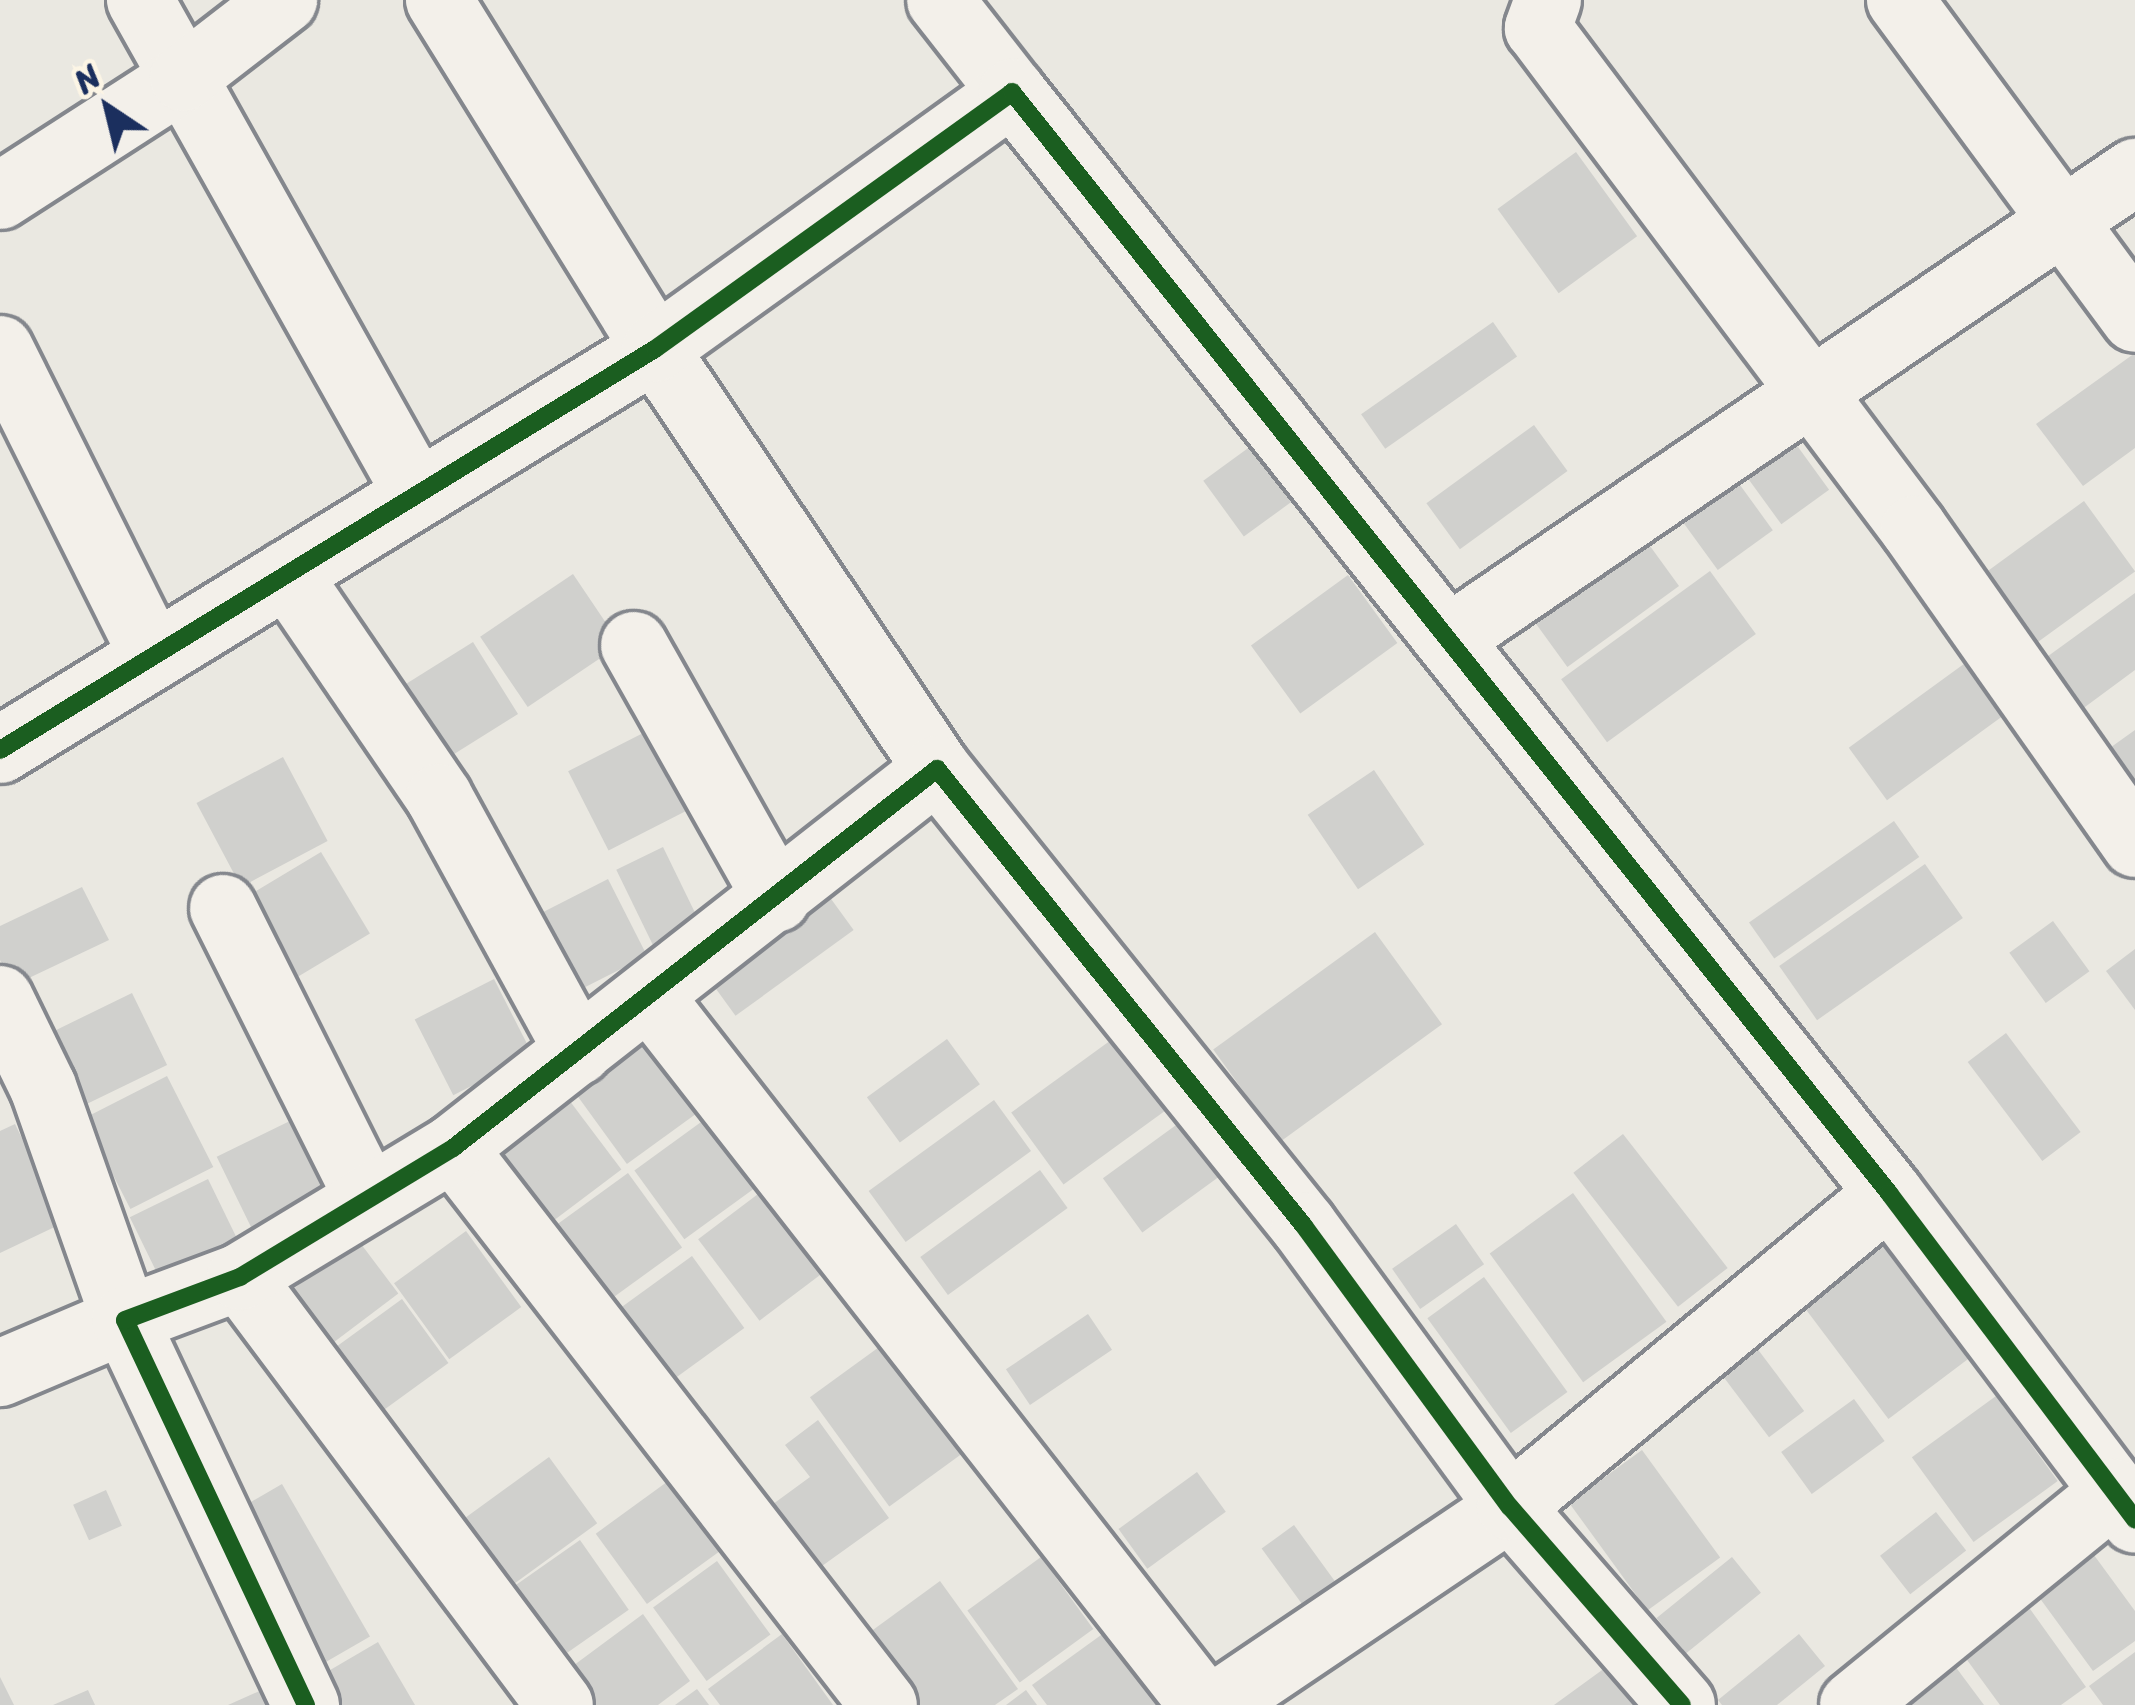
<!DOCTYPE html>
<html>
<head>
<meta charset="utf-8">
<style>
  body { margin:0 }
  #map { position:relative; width:2135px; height:1705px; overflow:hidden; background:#eae8e1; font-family:Sriracha,sans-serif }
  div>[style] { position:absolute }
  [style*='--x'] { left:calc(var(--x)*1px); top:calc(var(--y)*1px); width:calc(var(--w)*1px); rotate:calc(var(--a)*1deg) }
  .building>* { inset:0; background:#d0d0cd; transform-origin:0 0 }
  .roads { filter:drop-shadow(3px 0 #84878d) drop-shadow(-3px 0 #84878d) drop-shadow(0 3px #84878d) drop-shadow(0 -3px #84878d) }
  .minor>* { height:66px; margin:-33px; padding:0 33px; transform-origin:33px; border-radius:33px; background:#f3f0ea }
  .cycleway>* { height:18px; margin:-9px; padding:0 9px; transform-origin:9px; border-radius:9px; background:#1b5e20 }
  span { translate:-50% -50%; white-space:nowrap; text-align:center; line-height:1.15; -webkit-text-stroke:9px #fcf5e5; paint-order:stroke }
  .north { position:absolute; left:48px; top:48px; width:120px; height:120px; -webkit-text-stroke:9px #fcf5e5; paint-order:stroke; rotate:325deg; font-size:33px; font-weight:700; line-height:48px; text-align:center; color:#1b2f5e }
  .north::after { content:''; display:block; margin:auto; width:42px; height:54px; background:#1b2f5e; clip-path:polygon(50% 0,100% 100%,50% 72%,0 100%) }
</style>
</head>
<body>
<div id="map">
  <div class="building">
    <div style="left:1576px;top:152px;width:104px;height:97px;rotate:54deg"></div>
    <div style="left:1493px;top:322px;width:42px;height:161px;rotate:55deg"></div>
    <div style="clip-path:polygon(2135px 353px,2135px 448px,2083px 486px,2036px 424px)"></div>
    <div style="left:1534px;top:425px;width:57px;height:133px;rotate:54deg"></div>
    <div style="left:1785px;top:429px;width:75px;height:59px;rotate:54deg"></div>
    <div style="left:1251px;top:446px;width:69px;height:59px;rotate:54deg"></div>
    <div style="left:1724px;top:463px;width:83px;height:68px;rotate:54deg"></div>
    <div style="left:2084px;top:501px;width:87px;height:141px;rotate:54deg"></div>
    <div style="left:1642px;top:535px;width:63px;height:138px;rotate:54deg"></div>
    <div style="left:1710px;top:571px;width:78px;height:184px;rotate:54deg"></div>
    <div style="left:573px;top:574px;width:85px;height:112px;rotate:56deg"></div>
    <div style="left:1348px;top:575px;width:84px;height:120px;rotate:54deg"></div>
    <div style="clip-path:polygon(2135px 593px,2135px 670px,2066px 721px,2029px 670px)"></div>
    <div style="left:473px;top:642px;width:85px;height:81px;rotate:58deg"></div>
    <div style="left:1979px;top:653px;width:65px;height:161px;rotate:54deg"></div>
    <div style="left:651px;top:729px;width:89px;height:93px;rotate:63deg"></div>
    <div style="clip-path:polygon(2135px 730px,2135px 789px,2107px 750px)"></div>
    <div style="left:283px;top:757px;width:95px;height:98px;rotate:62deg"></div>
    <div style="left:1374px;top:770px;width:90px;height:80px;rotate:56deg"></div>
    <div style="left:1894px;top:821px;width:44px;height:177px;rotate:55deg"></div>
    <div style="left:663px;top:847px;width:87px;height:52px;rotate:64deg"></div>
    <div style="left:321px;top:852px;width:95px;height:88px;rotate:59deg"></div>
    <div style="left:1925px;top:864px;width:66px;height:178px;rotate:55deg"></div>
    <div style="left:608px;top:879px;width:86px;height:82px;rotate:63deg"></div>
    <div style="clip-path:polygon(82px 887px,109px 940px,12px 986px,0 960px,0 926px)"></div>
    <div style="left:826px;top:892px;width:47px;height:146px;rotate:54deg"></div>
    <div style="left:2053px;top:921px;width:62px;height:54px;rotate:54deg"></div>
    <div style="left:1375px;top:932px;width:114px;height:200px;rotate:54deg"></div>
    <div style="clip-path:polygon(2135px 949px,2135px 1010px,2106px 971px)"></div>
    <div style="left:494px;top:979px;width:85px;height:89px;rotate:63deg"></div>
    <div style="left:132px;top:993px;width:80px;height:94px;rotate:64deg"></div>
    <div style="left:2006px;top:1033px;width:124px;height:48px;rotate:53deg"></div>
    <div style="left:1118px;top:1035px;width:89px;height:132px;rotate:54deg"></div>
    <div style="left:649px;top:1038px;width:89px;height:92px;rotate:54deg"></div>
    <div style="left:947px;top:1039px;width:56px;height:99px;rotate:54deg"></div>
    <div style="left:167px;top:1076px;width:102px;height:93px;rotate:63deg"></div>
    <div style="left:563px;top:1092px;width:97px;height:98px;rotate:53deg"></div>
    <div style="left:994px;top:1100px;width:63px;height:155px;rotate:54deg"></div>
    <div style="left:708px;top:1117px;width:85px;height:91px;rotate:54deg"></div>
    <div style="left:294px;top:1119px;width:90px;height:86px;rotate:64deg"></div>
    <div style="left:1183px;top:1120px;width:67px;height:99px;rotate:54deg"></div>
    <div style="clip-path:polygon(15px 1124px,63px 1223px,0 1253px,0 1131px)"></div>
    <div style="left:1623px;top:1134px;width:170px;height:63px;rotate:52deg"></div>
    <div style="left:1040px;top:1170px;width:47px;height:148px;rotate:54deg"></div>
    <div style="left:628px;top:1173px;width:92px;height:101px;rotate:54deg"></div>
    <div style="left:208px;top:1179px;width:82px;height:87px;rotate:64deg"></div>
    <div style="left:774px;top:1182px;width:102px;height:95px;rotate:53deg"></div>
    <div style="left:1573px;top:1193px;width:159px;height:103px;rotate:54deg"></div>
    <div style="left:1456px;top:1224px;width:49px;height:78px;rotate:55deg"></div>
    <div style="left:466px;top:1231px;width:94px;height:89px;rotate:54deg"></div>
    <div style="left:1874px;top:1232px;width:158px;height:101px;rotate:53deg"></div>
    <div style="left:358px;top:1240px;width:67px;height:97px;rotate:53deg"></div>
    <div style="left:692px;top:1256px;width:89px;height:86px;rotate:54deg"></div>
    <div style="left:1484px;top:1277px;width:142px;height:70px;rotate:54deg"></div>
    <div style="left:402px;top:1299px;width:79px;height:94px;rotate:54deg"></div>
    <div style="left:1088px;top:1314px;width:43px;height:99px;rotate:56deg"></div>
    <div style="left:886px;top:1342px;width:135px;height:94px;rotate:54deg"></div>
    <div style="left:1753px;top:1343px;width:85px;height:44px;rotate:53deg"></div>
    <div style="left:1996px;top:1396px;width:105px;height:104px;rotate:54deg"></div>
    <div style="left:1854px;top:1399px;width:52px;height:90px;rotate:54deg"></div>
    <div style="clip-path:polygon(818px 1420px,889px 1518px,815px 1571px,769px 1507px,810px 1477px,785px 1445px)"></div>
    <div style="left:1642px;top:1450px;width:133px;height:90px;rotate:54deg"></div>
    <div style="left:549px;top:1457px;width:82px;height:125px;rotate:54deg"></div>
    <div style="left:1197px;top:1472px;width:49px;height:97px;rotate:54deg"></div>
    <div style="left:671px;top:1479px;width:87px;height:93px;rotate:54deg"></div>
    <div style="left:282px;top:1484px;width:176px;height:63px;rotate:60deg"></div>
    <div style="left:106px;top:1490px;width:39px;height:36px;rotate:66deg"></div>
    <div style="left:1936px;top:1512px;width:49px;height:71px;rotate:52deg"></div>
    <div style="left:1294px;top:1525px;width:90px;height:40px;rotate:54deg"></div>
    <div style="left:580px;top:1540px;width:85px;height:100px;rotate:55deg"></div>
    <div style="clip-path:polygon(2091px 1551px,2135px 1611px,2135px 1641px,2093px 1671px,2036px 1593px)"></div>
    <div style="left:1041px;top:1557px;width:89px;height:91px;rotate:54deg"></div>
    <div style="left:1732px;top:1557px;width:46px;height:97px;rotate:51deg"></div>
    <div style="left:717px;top:1561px;width:91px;height:79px;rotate:54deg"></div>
    <div style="clip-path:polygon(940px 1581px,1018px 1689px,995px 1705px,918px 1705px,866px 1635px)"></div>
    <div style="clip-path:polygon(2025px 1602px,2086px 1687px,2061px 1705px,2000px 1705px,1959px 1649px)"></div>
    <div style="clip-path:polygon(643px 1614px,690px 1681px,658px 1705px,585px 1705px,562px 1674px)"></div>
    <div style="clip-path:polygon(1108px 1630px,1164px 1705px,1047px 1705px,1032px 1685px)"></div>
    <div style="clip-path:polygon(782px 1634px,833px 1705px,720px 1705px,708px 1689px)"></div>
    <div style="clip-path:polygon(1799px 1634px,1825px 1666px,1777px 1705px,1722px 1705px,1718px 1700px)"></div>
    <div style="clip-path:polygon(378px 1642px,415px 1705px,321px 1705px,308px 1683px)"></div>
    <div style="clip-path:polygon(2135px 1652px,2135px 1705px,2103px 1705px,2089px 1686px)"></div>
    <div style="clip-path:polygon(1946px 1654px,1984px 1705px,1877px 1705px)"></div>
    <div style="clip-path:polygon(1609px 1665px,1638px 1705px,1554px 1705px)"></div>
    <div style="clip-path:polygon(0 1677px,14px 1705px,0 1705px)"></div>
    <div style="clip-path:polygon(280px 1682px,290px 1705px,228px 1705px)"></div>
    <div style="clip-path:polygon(697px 1689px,709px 1705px,675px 1705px)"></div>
    <div style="clip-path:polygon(88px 1690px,95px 1705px,53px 1705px)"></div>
    <div style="clip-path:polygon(1026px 1690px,1037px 1705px,1006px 1705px)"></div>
  </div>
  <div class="roads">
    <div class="minor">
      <div style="--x:140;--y:0;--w:566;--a:60.72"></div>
      <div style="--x:439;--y:0;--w:410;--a:58.2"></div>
      <div style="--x:655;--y:349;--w:506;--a:56.12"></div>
      <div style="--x:940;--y:0;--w:117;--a:52"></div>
      <div style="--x:1548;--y:0;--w:30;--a:110"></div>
      <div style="--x:1538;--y:28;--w:626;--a:53.11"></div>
      <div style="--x:1914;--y:529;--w:385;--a:54.9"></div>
      <div style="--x:1900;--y:0;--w:396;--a:53.6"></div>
      <div style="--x:0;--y:196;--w:218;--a:-32.8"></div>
      <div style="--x:183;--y:78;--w:128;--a:-37.7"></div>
      <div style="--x:0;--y:349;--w:343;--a:63.5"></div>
      <div style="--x:287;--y:574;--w:270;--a:55.7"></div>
      <div style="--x:439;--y:797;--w:290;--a:61.3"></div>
      <div style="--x:1448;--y:639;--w:831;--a:-34.21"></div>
      <div style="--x:634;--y:645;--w:291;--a:60.6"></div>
      <div style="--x:0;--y:750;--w:768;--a:-31.48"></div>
      <div style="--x:655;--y:349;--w:440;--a:-35.7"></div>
      <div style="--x:1012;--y:92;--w:1408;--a:51.46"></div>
      <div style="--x:1889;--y:1193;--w:409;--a:53"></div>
      <div style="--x:223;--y:908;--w:322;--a:63.4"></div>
      <div style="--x:650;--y:997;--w:898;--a:52.01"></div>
      <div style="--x:0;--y:999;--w:98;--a:64"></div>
      <div style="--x:43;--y:1087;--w:247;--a:70.6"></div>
      <div style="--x:125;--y:1320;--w:136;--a:157"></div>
      <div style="--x:453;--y:1148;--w:704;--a:52.27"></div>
      <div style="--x:240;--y:1277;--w:534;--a:53.22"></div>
      <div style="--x:306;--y:1705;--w:425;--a:-115.2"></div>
      <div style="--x:125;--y:1320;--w:123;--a:-20.5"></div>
      <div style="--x:240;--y:1277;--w:249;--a:-31.2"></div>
      <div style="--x:453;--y:1148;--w:615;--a:-38.06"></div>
      <div style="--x:937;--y:769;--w:586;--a:51.23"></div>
      <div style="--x:1304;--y:1226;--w:348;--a:53.8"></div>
      <div style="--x:1510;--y:1507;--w:262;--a:49"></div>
      <div style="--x:1217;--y:1705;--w:354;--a:-34"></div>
      <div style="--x:1510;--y:1507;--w:492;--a:-39.6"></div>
      <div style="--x:1853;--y:1705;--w:337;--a:-39.2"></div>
    </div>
  </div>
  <div class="cycleway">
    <div style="--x:0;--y:750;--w:768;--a:-31.48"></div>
    <div style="--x:655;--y:349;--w:440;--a:-35.7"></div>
    <div style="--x:1012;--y:92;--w:1408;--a:51.46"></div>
    <div style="--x:1889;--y:1193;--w:409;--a:53"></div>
    <div style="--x:306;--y:1705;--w:425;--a:-115.2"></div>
    <div style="--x:125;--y:1320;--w:123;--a:-20.5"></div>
    <div style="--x:240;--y:1277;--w:249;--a:-31.2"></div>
    <div style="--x:453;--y:1148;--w:615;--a:-38.06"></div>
    <div style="--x:937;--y:769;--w:586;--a:51.23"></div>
    <div style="--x:1304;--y:1226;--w:348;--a:53.8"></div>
    <div style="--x:1510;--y:1507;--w:262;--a:49"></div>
  </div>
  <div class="north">N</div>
</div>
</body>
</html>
